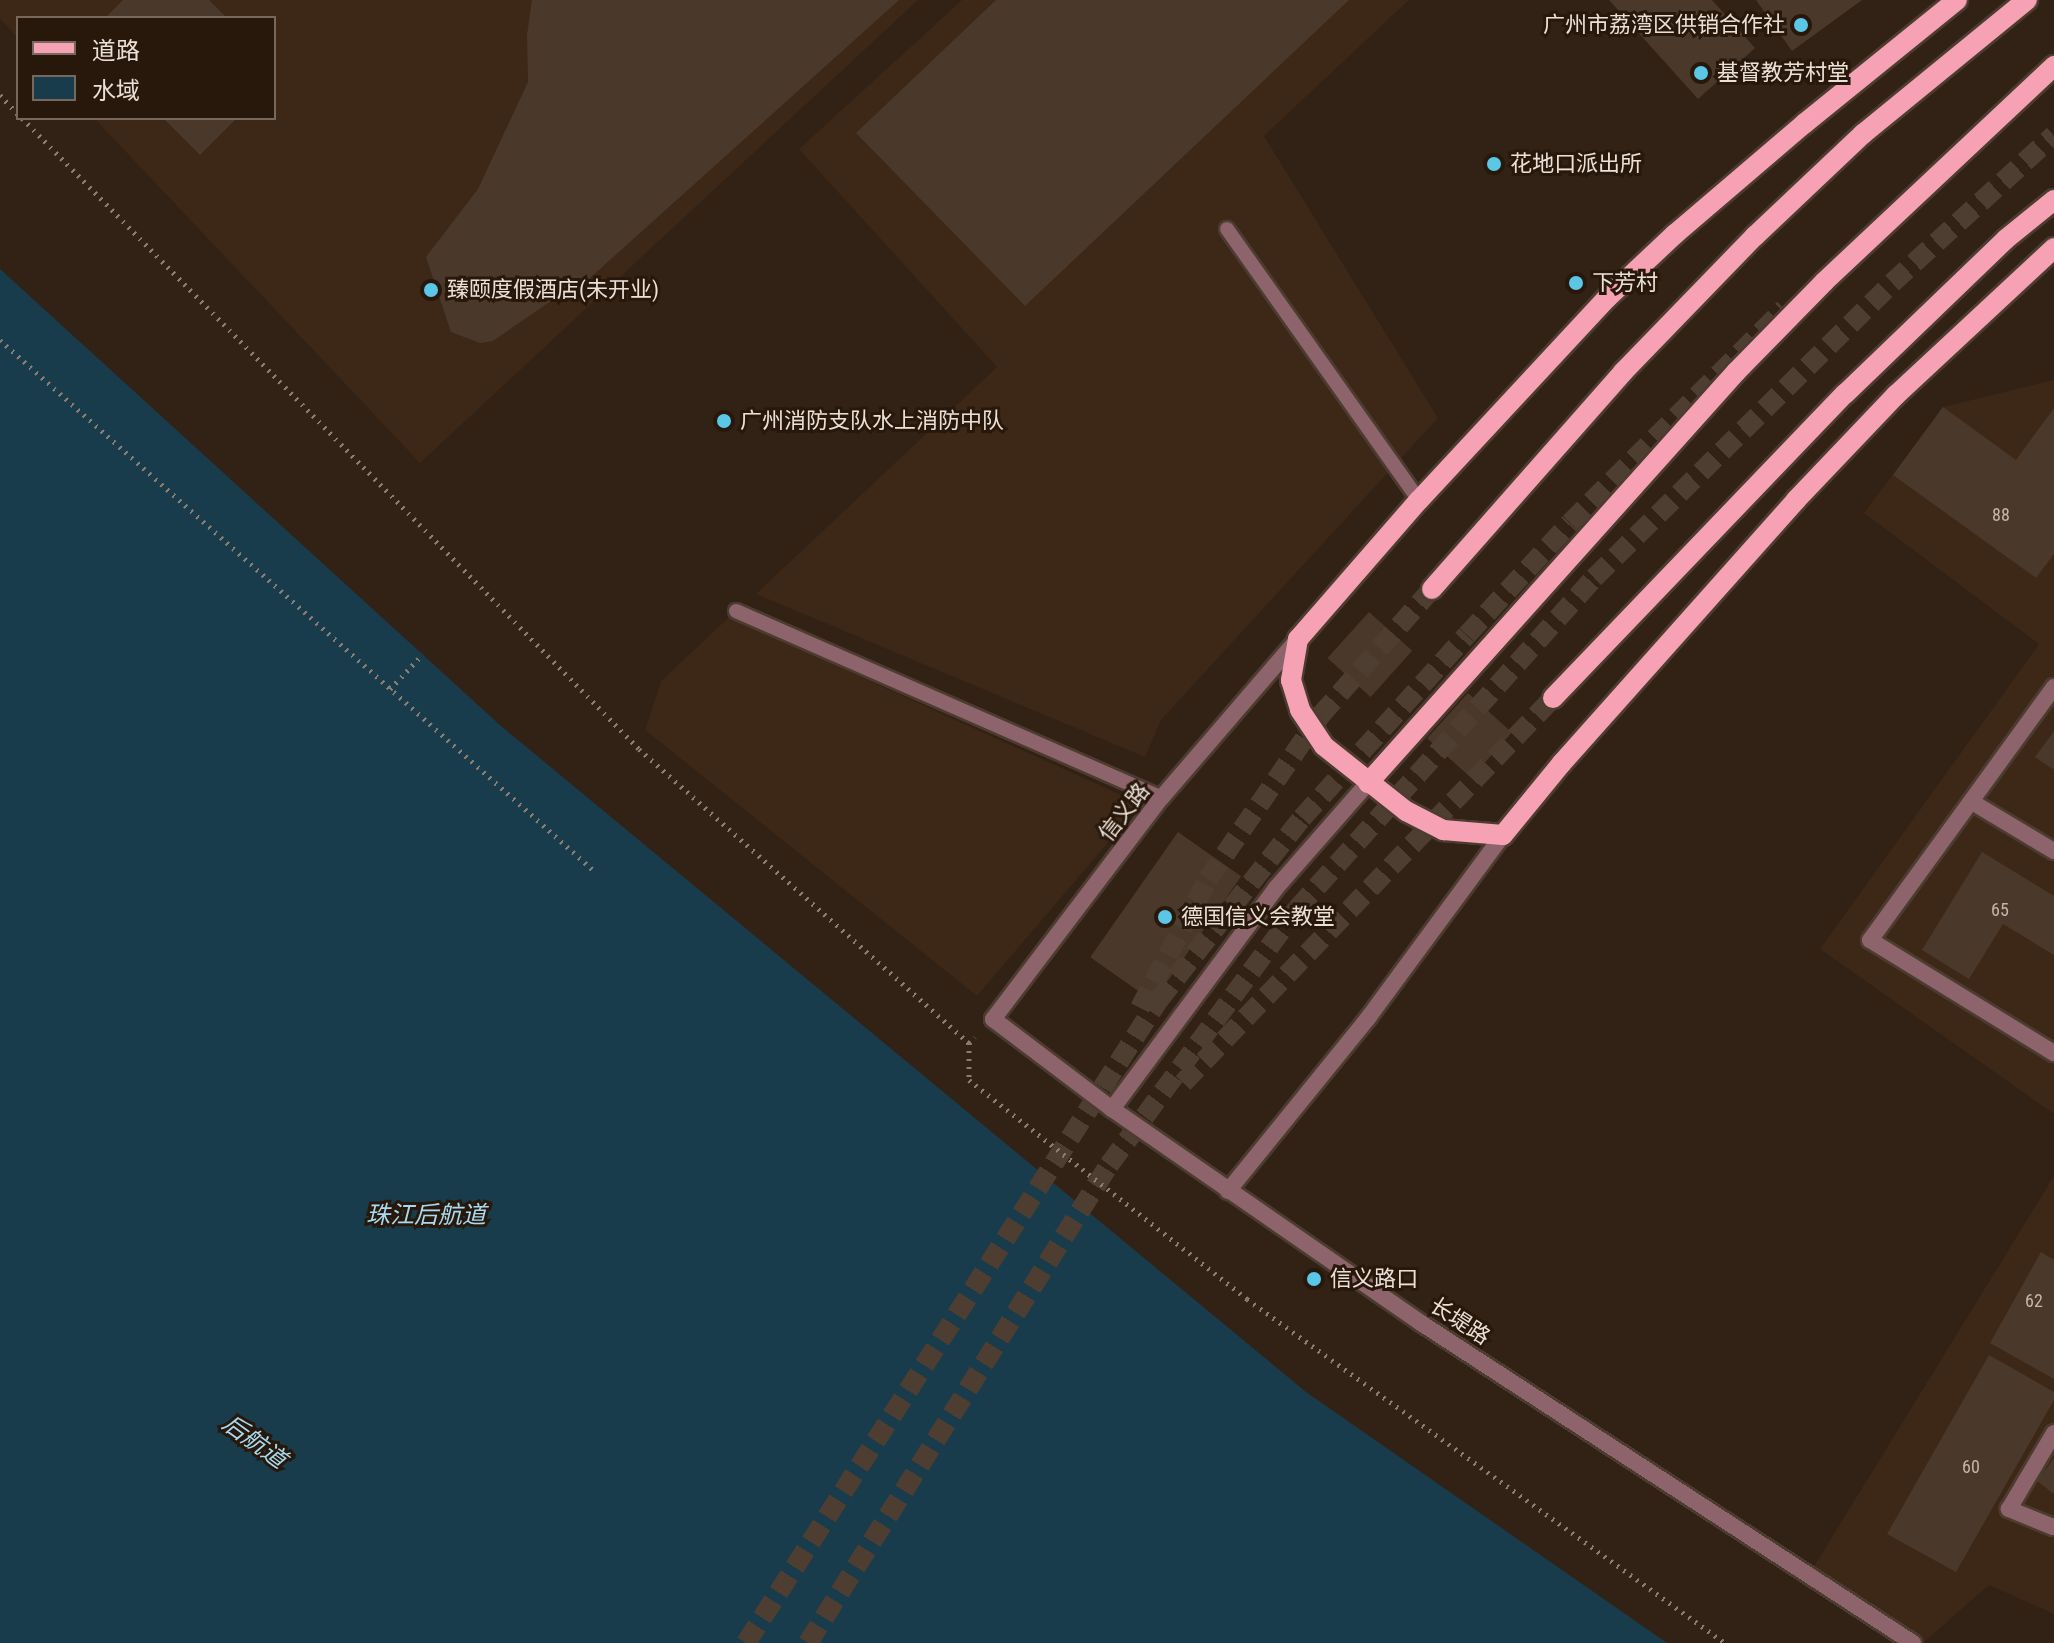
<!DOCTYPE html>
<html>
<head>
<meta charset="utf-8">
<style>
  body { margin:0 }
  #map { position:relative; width:2054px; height:1643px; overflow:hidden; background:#322115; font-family:"Roboto Condensed","Noto Sans SC",sans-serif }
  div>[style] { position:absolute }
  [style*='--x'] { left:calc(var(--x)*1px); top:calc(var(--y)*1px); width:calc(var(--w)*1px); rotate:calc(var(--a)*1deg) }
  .built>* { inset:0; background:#3d2716 }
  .water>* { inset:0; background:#183c4b }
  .building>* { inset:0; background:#4a392b; transform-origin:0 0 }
  .primary-tunnel>* { height:20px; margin-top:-10px; transform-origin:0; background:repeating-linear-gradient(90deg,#4e3e32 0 20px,transparent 0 30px) }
  .path>* { height:5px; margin-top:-2.5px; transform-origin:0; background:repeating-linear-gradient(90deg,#8a7c71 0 2px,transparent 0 8px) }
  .roads { filter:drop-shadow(2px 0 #4c3c30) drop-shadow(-2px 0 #4c3c30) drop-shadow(0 2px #4c3c30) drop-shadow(0 -2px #4c3c30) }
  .service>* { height:14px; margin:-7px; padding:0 7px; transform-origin:7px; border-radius:7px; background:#8e646c }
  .minor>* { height:16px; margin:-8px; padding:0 8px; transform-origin:8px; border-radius:8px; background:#8e646c }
  .primary>* { height:20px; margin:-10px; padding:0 10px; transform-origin:10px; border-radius:10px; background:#f7a2b4 }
  .dots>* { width:22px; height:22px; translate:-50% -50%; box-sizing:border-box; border:4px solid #28180b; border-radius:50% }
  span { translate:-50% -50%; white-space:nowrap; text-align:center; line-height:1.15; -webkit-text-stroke:6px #28180b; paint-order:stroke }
  .number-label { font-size:18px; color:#c3b6ad }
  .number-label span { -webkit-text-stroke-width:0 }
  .poi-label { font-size:22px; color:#ebe0d8 }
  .right { translate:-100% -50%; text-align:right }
  .left { translate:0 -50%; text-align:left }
  .street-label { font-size:22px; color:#ebe0d8 }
  .water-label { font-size:24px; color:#a7daf0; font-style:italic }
  .legend { position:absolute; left:16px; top:16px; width:260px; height:104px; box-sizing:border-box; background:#28180b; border:2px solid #76685d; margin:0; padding:10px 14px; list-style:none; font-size:24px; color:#ebe0d8 }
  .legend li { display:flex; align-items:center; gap:16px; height:40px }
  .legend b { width:40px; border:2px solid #76685d }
</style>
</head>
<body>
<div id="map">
  <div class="built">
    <div style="clip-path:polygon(0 0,918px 0,420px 463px,94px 118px,274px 118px,274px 18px,18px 18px,18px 38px,0 19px)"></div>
    <div style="clip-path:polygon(962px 0,1409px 0,1264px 136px,1438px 418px,1161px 720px,1145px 757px,756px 594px,997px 367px,799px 149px)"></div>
    <div style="clip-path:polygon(2054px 380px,2054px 1114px,1820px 949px,2039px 644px,1864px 513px,1943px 407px)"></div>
    <div style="clip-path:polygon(729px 617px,1141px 804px,977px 996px,645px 730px,661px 681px)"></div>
    <div style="clip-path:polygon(2054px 1176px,2054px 1614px,1989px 1585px,1923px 1643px,1913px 1643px,1808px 1576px)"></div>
  </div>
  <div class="water">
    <div style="clip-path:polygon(0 269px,501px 726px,1306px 1392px,1667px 1643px,0 1643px)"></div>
  </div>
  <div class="building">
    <div style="clip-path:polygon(123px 0,209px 0,227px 18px,105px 18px)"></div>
    <div style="clip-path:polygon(532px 0,899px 0,581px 286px,558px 296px,493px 341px,480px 343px,451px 332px,426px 257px,478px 189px,528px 82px,527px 35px)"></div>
    <div style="clip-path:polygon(996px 0,1349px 0,1025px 306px,856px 133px)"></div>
    <div style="clip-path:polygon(1609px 0,1712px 0,1755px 48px,1698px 99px)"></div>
    <div style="clip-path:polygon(1756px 0,1862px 0,1792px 51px)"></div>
    <div style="clip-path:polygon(163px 118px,237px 118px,200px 155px)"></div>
    <div style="clip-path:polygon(1943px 407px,2016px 460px,2054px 408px,2054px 554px,2036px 578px,1893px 475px)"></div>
    <div style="left:1369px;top:612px;width:58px;height:62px;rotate:42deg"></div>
    <div style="left:1468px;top:693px;width:59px;height:61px;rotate:42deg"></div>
    <div style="clip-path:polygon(2054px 731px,2054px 770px,2035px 757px)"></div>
    <div style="left:1178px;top:832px;width:77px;height:153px;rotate:35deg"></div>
    <div style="clip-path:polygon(1982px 852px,2054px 896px,2054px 955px,2003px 924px,1969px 979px,1922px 950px)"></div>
    <div style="clip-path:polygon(2041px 1252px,2054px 1260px,2054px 1379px,1990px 1343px)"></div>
    <div style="clip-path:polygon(1989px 1355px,2054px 1392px,2054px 1400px,1956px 1572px,1887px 1534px)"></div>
    <div style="clip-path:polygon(2054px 1458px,2054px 1494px,2037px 1481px)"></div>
  </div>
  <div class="primary-tunnel">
    <div style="--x:1140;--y:1008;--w:146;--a:-62.2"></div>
    <div style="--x:1208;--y:879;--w:198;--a:-55.5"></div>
    <div style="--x:1320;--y:716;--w:169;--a:-48.6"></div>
    <div style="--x:1183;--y:1083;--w:534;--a:-46.14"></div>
    <div style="--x:746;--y:1643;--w:763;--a:-57.31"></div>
    <div style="--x:1158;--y:1001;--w:233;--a:-51.8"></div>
    <div style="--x:1302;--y:818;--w:246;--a:-48"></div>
    <div style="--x:1467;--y:635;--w:152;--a:-47.4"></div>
    <div style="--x:1570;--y:523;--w:303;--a:-45"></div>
    <div style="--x:808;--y:1643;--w:565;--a:-57.8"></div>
    <div style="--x:1109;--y:1165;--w:318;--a:-53.7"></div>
    <div style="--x:1297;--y:909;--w:445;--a:-48.1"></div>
    <div style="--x:1594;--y:578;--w:419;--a:-44.7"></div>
    <div style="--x:1892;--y:283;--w:219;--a:-42.4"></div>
  </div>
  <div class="path">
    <div style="--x:0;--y:95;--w:26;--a:47"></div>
    <div style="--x:22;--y:118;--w:883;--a:45.64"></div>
    <div style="--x:639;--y:749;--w:442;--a:41.7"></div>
    <div style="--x:969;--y:1043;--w:8;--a:-45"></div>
    <div style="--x:0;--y:340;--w:794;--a:41.78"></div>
    <div style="--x:390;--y:689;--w:48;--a:-46.7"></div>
    <div style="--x:969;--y:1043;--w:37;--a:90"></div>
    <div style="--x:969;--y:1080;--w:354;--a:38.2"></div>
    <div style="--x:1247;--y:1299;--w:589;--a:35.74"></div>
  </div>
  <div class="roads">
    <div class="service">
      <div style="--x:1227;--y:229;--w:332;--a:54.7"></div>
      <div style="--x:736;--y:611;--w:464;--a:23.7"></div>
    </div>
    <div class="minor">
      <div style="--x:1298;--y:639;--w:210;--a:130.7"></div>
      <div style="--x:1161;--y:798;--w:278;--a:127.2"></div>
      <div style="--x:993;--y:1019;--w:149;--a:37.1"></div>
      <div style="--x:1112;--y:1109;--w:376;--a:34.7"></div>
      <div style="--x:1421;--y:1323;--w:587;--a:33.04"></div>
      <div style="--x:2054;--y:687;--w:313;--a:126"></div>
      <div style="--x:1870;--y:940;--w:216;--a:31.6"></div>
      <div style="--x:1972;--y:802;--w:96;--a:30.9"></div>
      <div style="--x:1112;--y:1109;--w:275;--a:-53.4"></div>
      <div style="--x:1276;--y:888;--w:140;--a:-48.8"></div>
      <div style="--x:1228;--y:1191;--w:223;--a:-51"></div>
      <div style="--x:1368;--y:1018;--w:227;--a:-53.6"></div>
      <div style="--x:2053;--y:1527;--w:48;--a:-157.8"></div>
      <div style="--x:2009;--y:1509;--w:88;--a:-59.4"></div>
    </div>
    <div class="primary">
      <div style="--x:1957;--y:0;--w:196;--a:141"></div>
      <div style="--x:1805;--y:123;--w:171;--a:139.5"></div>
      <div style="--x:1675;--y:234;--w:93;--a:136.7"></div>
      <div style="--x:1607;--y:298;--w:276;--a:132.9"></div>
      <div style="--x:1419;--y:500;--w:184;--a:131"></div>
      <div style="--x:1298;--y:639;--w:42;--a:99.7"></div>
      <div style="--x:1291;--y:680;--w:31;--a:73"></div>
      <div style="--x:1300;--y:710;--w:43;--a:56.3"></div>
      <div style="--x:1324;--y:746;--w:105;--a:38.4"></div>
      <div style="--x:1406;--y:811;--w:42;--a:27.2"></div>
      <div style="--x:1443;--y:830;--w:60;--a:4.8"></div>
      <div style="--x:1503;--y:835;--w:93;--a:-50.7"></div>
      <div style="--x:1562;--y:763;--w:352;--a:-48.3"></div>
      <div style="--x:1796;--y:500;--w:145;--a:-46.4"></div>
      <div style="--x:1896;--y:395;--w:216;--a:-42.9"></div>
      <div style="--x:1432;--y:589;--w:289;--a:-48.6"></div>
      <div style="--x:1623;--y:372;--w:190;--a:-45.9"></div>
      <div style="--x:1755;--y:236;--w:149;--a:-43.4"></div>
      <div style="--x:1863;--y:134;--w:212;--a:-39.3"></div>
      <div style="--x:1553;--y:698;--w:422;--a:-46.2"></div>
      <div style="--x:1845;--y:394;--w:223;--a:-43.9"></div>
      <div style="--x:2006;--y:239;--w:62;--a:-39.1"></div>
      <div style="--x:1368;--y:783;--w:552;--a:-48.16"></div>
      <div style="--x:1736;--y:372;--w:126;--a:-45.6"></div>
      <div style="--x:1824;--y:282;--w:316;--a:-43.2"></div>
    </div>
  </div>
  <div class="dots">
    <div style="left:1801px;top:25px;background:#5bc7e7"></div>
    <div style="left:1701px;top:73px;background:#5bc7e7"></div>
    <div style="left:1494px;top:164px;background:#5bc7e7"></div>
    <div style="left:1576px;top:283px;background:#5bc7e7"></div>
    <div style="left:431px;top:290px;background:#5bc7e7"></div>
    <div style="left:724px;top:421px;background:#5bc7e7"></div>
    <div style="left:1165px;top:917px;background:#5bc7e7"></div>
    <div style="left:1314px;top:1279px;background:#5bc7e7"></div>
  </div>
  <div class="number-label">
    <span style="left:2001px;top:515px">88</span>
    <span style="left:2000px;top:910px">65</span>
    <span style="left:2034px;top:1301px">62</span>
    <span style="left:1971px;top:1467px">60</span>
  </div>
  <div class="poi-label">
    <span class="right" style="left:1785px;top:25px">广州市荔湾区供销合作社</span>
    <span class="left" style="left:1717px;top:73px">基督教芳村堂</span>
    <span class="left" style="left:1510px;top:164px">花地口派出所</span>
    <span class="left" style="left:1592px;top:283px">下芳村</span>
    <span class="left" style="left:447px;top:290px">臻颐度假酒店(未开业)</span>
    <span class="left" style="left:740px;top:421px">广州消防支队水上消防中队</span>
    <span class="left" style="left:1181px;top:917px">德国信义会教堂</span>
    <span class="left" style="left:1330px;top:1279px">信义路口</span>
  </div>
  <div class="street-label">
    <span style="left:1124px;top:812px;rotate:-52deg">信义路</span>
    <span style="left:1460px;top:1321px;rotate:33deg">长堤路</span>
  </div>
  <div class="water-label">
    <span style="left:426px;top:1216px">珠江后航道</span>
    <span style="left:254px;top:1442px;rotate:36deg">后航道</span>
  </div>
  <ul class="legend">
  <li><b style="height:10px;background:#f7a2b4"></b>道路</li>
  <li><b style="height:22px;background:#183c4b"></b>水域</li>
  </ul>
</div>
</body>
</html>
